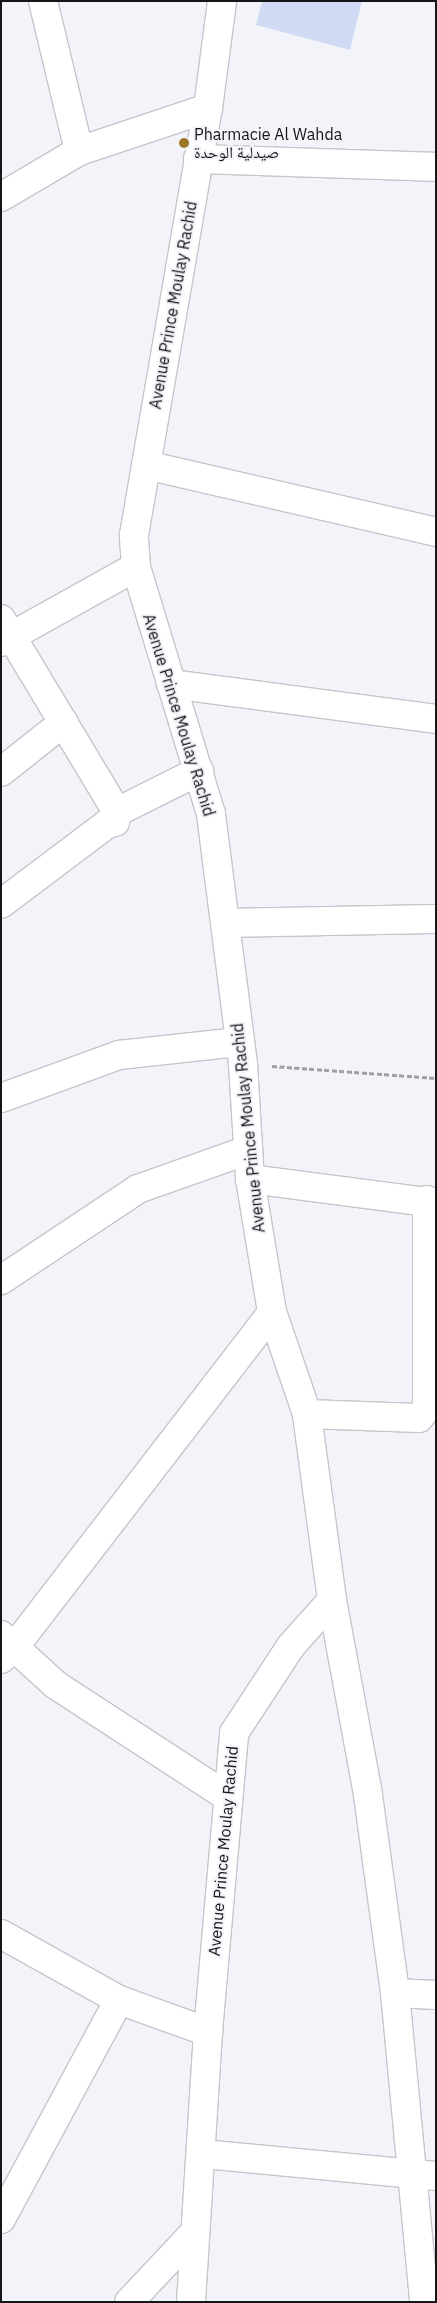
<!DOCTYPE html>
<html>
<head>
<meta charset="utf-8">
<style>
  body { margin:0 }
  #map { position:relative; width:437px; height:2303px; overflow:hidden; background:#f2f4fa; font-family:"IBM Plex Sans","Noto Naskh Arabic",sans-serif }
  div>[style] { position:absolute }
  [style*='--x'] { left:calc(var(--x)*1px); top:calc(var(--y)*1px); width:calc(var(--w)*1px); rotate:calc(var(--a)*1deg) }
  .building>* { inset:0; background:#d1daf3 }
  .path>* { height:3px; margin-top:-1.5px; transform-origin:0; background:repeating-linear-gradient(90deg,#9ea0a4 0 5px,transparent 0 7.5px) }
  .roads { filter:drop-shadow(1px 0 #c4c6cc) drop-shadow(-1px 0 #c4c6cc) drop-shadow(0 1px #c4c6cc) drop-shadow(0 -1px #c4c6cc) }
  .minor>* { height:28px; margin:-14px; padding:0 14px; transform-origin:14px; border-radius:14px; background:#fff }
  .dots>* { width:14px; height:14px; translate:-50% -50%; box-sizing:border-box; border:2px solid #f2f4fa; border-radius:50% }
  span { translate:-50% -50%; white-space:nowrap; text-align:center; line-height:1.15; -webkit-text-stroke:4px #f2f4fa; paint-order:stroke }
  .poi-label { font-size:16px; color:#151618 }
  .left { translate:0 -50%; text-align:left }
  .street-label { font-size:16px; color:#151618 }
  .frame { position:absolute; inset:0; border:2px solid #151618; pointer-events:none }
</style>
</head>
<body>
<div id="map">
  <div class="building">
    <div style="clip-path:polygon(262px 1px,362px 1px,350px 50px,256px 25px)"></div>
  </div>
  <div class="path">
    <div style="--x:272;--y:1066;--w:164;--a:4.2"></div>
  </div>
  <div class="roads">
    <div class="minor">
      <div style="--x:43;--y:1;--w:154;--a:76.5"></div>
      <div style="--x:198;--y:159;--w:238;--a:1.9"></div>
      <div style="--x:1;--y:197;--w:91;--a:-30.5"></div>
      <div style="--x:79;--y:151;--w:136;--a:-18.4"></div>
      <div style="--x:146;--y:465;--w:298;--a:13"></div>
      <div style="--x:1;--y:619;--w:225;--a:59"></div>
      <div style="--x:117;--y:812;--w:10;--a:101"></div>
      <div style="--x:115;--y:822;--w:8;--a:166"></div>
      <div style="--x:107;--y:824;--w:133;--a:143"></div>
      <div style="--x:1;--y:642;--w:154;--a:-29.1"></div>
      <div style="--x:171;--y:684;--w:267;--a:7.5"></div>
      <div style="--x:1;--y:772;--w:80;--a:-38.4"></div>
      <div style="--x:117;--y:812;--w:92;--a:-26.6"></div>
      <div style="--x:225;--y:923;--w:211;--a:-1.1"></div>
      <div style="--x:1;--y:1098;--w:126;--a:-20"></div>
      <div style="--x:119;--y:1055;--w:120;--a:-6.2"></div>
      <div style="--x:250;--y:1179;--w:188;--a:7.4"></div>
      <div style="--x:1;--y:1280;--w:164;--a:-33.6"></div>
      <div style="--x:138;--y:1189;--w:117;--a:-19.5"></div>
      <div style="--x:307;--y:1414;--w:112;--a:2"></div>
      <div style="--x:419;--y:1418;--w:13;--a:-51"></div>
      <div style="--x:427;--y:1408;--w:208;--a:-90"></div>
      <div style="--x:332;--y:1600;--w:191;--a:79.5"></div>
      <div style="--x:367;--y:1788;--w:207;--a:82.2"></div>
      <div style="--x:395;--y:1993;--w:310;--a:84.6"></div>
      <div style="--x:1;--y:1635;--w:74;--a:42.3"></div>
      <div style="--x:56;--y:1685;--w:203;--a:33.1"></div>
      <div style="--x:1;--y:1659;--w:21;--a:-43"></div>
      <div style="--x:16;--y:1645;--w:420;--a:-52.4"></div>
      <div style="--x:1;--y:1934;--w:135;--a:29.2"></div>
      <div style="--x:119;--y:2000;--w:95;--a:19.8"></div>
      <div style="--x:395;--y:1993;--w:41;--a:2.8"></div>
      <div style="--x:203;--y:2154;--w:234;--a:5.4"></div>
      <div style="--x:1;--y:2219;--w:249;--a:-61.7"></div>
      <div style="--x:129;--y:2302;--w:96;--a:-46.7"></div>
      <div style="--x:191;--y:2302;--w:271;--a:-86.4"></div>
      <div style="--x:208;--y:2032;--w:300;--a:-85"></div>
      <div style="--x:234;--y:1733;--w:104;--a:-56.8"></div>
      <div style="--x:291;--y:1646;--w:62;--a:-48.3"></div>
      <div style="--x:332;--y:1600;--w:188;--a:-97.7"></div>
      <div style="--x:307;--y:1414;--w:108;--a:-108.9"></div>
      <div style="--x:272;--y:1312;--w:135;--a:-99.4"></div>
      <div style="--x:250;--y:1179;--w:115;--a:-93.5"></div>
      <div style="--x:243;--y:1064;--w:252;--a:-97.3"></div>
      <div style="--x:211;--y:814;--w:258;--a:-106.9"></div>
      <div style="--x:136;--y:567;--w:32;--a:-94"></div>
      <div style="--x:134;--y:535;--w:433;--a:-80.2"></div>
      <div style="--x:208;--y:108;--w:108;--a:-82.5"></div>
    </div>
  </div>
  <div class="dots">
    <div style="left:184px;top:143px;background:#9d7623"></div>
  </div>
  <div class="poi-label">
    <span class="left" style="left:194px;top:143px">Pharmacie Al Wahda<br>صيدلية الوحدة</span>
  </div>
  <div class="street-label">
    <span style="left:173px;top:305px;rotate:-80deg">Avenue Prince Moulay Rachid</span>
    <span style="left:179px;top:715px;rotate:73deg">Avenue Prince Moulay Rachid</span>
    <span style="left:248px;top:1128px;rotate:-96deg">Avenue Prince Moulay Rachid</span>
    <span style="left:223px;top:1851px;rotate:-85deg">Avenue Prince Moulay Rachid</span>
  </div>
  <div class="frame"></div>
</div>
</body>
</html>
